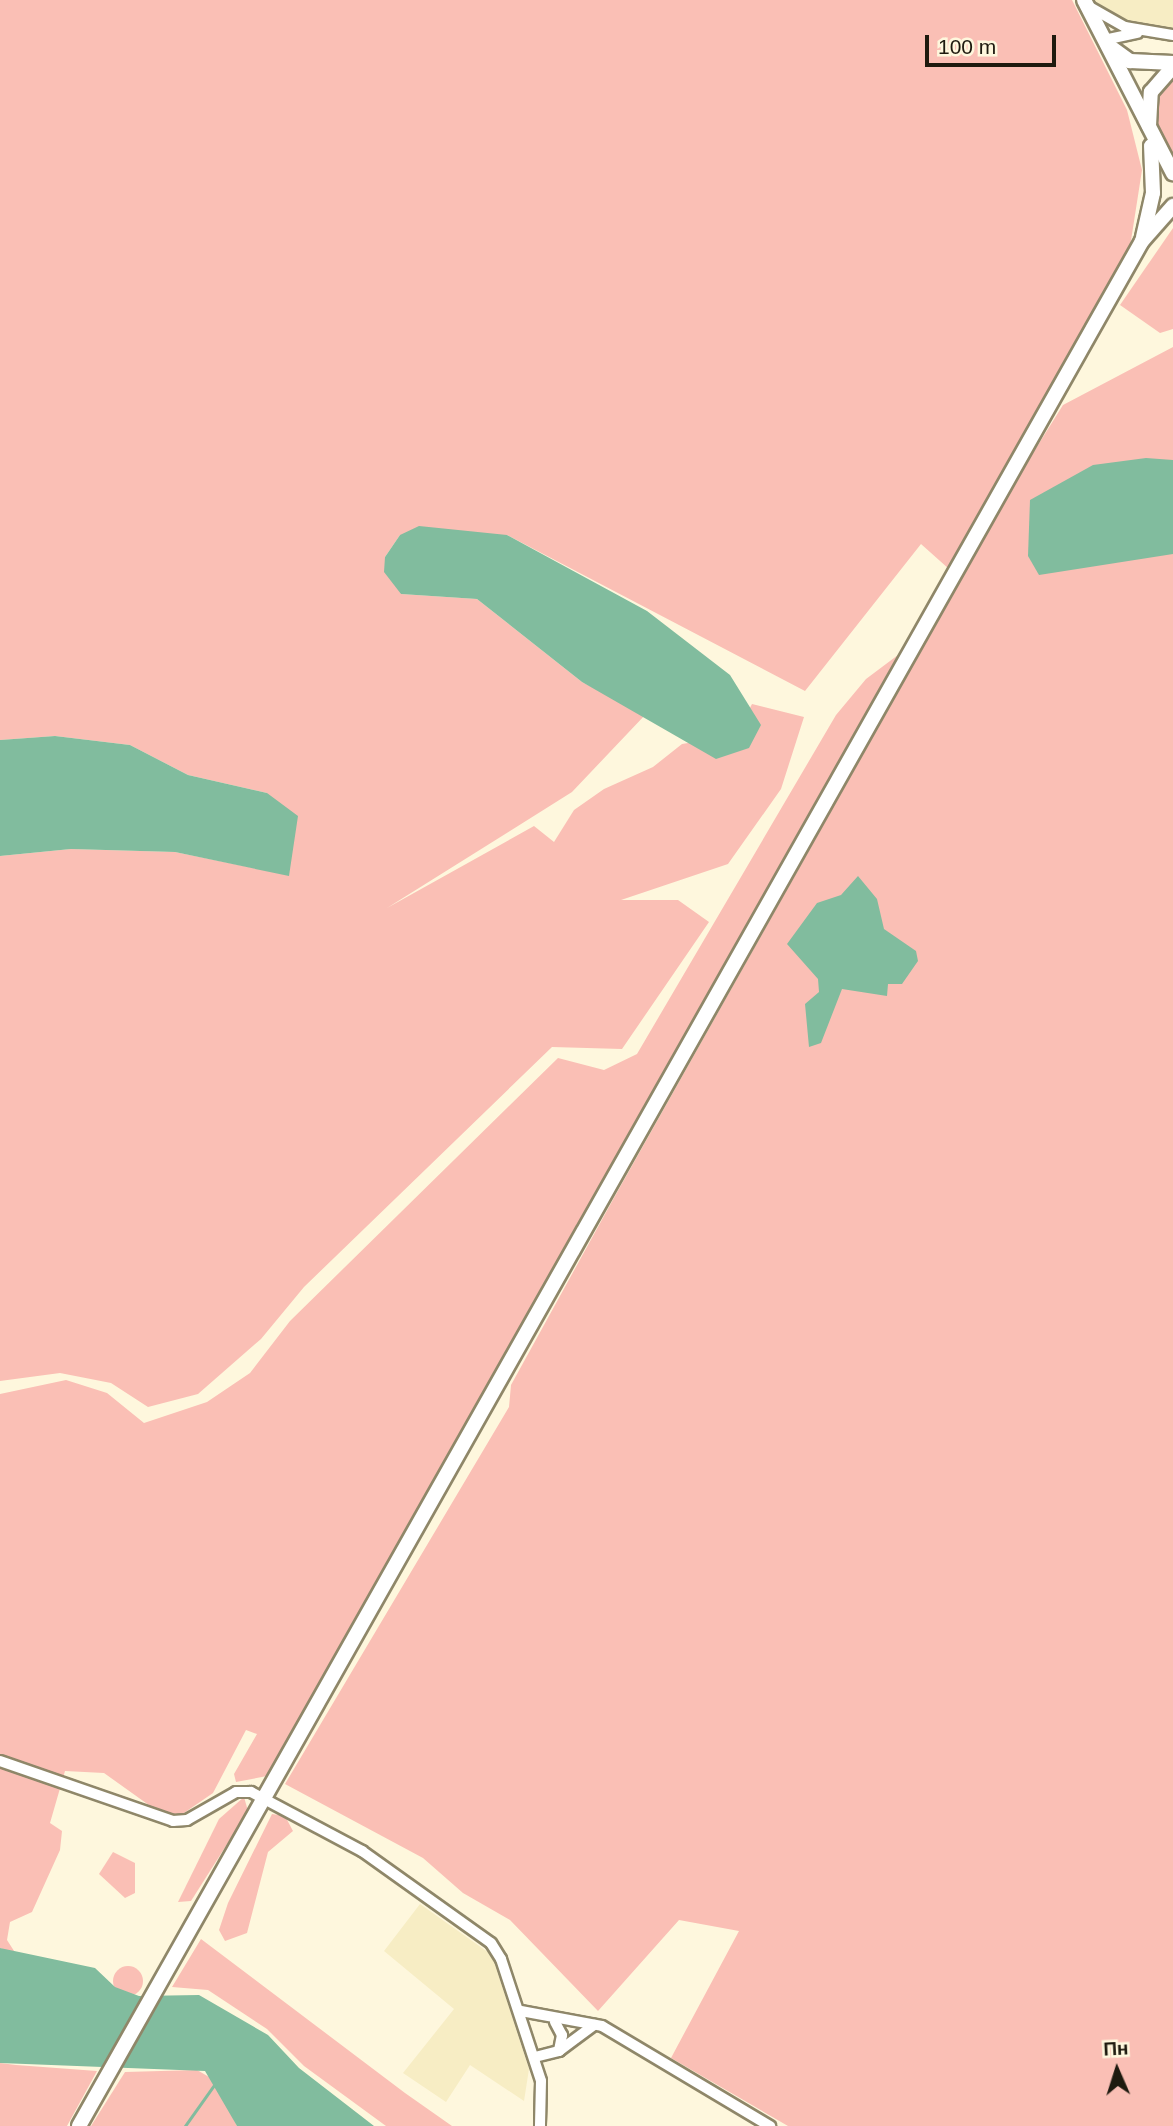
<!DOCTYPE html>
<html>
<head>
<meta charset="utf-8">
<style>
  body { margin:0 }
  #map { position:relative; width:1173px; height:2126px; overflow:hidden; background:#fef7dd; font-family:Helvetica,sans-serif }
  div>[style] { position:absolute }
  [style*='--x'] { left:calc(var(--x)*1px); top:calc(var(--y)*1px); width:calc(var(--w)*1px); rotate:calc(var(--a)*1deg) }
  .built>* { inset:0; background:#f7edc4 }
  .green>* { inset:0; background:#fabfb5 }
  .round { border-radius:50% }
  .water>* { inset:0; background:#81bc9e }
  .stream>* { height:2.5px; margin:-1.25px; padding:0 1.25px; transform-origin:1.25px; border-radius:1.25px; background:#81bc9e }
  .roads { filter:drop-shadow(2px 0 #8f8769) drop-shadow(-2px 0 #8f8769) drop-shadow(0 2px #8f8769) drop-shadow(0 -2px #8f8769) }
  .street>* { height:10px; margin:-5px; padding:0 5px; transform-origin:5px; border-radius:5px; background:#fff }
  .secondary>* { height:14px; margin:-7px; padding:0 7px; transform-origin:7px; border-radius:7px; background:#fff }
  span { translate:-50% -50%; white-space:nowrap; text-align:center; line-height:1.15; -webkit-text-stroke:6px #fef7dd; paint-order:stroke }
  .north { position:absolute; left:1082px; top:2035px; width:70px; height:70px; -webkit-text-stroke:5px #fef7dd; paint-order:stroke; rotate:357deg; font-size:19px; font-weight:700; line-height:28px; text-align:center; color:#1e1a0f }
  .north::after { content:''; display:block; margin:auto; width:24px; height:32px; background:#1e1a0f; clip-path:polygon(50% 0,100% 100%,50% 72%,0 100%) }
  .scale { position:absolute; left:925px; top:35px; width:131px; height:32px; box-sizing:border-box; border:4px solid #1e1a0f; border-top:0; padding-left:9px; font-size:21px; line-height:24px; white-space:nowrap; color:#1e1a0f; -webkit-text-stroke:5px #fef7dd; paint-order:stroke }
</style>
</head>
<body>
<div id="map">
  <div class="built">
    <div style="clip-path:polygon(1093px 0,1173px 0,1173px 29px,1123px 21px)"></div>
    <div style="clip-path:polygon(420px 1904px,492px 1955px,529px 2069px,524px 2101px,470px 2065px,446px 2102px,403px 2073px,454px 2009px,384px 1951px)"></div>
  </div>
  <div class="green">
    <div style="clip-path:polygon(0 0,1072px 0,1127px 110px,1142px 170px,1130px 247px,1098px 313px,949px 569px,921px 544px,805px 691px,507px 535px,400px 535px,385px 557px,401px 594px,477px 599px,582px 682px,646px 714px,572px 792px,387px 908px,534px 826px,554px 842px,574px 810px,604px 789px,653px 767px,682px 744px,736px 735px,752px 704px,804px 717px,781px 789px,728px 864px,621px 900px,678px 900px,709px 922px,622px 1049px,552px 1047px,304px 1287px,261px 1339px,198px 1394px,148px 1407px,111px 1383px,60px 1373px,0 1381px,0 856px,71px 849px,175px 852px,288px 875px,267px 793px,188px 775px,130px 745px,55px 736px,0 740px)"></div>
    <div style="clip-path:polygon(1173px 77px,1173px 163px,1152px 118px,1153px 100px)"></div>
    <div style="clip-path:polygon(1173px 228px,1173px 329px,1160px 333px,1120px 305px)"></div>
    <div style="clip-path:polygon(1173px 347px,1173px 2126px,788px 2126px,671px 2058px,739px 1931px,679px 1920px,598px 2011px,510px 1920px,463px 1893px,423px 1858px,285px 1784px,509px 1407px,511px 1385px,615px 1196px,1023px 469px,1063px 405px)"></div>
    <div style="clip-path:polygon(898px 655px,267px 1776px,236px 1782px,234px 1774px,257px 1734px,246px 1730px,213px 1793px,181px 1815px,160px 1813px,104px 1773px,65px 1771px,50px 1823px,62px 1831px,60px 1850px,32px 1912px,10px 1922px,7px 1940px,16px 1954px,0 1948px,0 1394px,66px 1380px,107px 1393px,144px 1423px,207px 1402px,250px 1373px,290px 1321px,558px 1058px,604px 1070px,637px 1054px,836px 715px,866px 679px)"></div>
    <div style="clip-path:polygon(244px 1797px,248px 1811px,191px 1901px,178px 1902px,219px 1819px)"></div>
    <div style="clip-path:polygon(272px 1814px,285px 1816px,293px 1831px,268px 1852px,247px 1933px,225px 1941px,219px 1930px,228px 1903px)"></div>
    <div style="clip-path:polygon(113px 1852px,135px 1863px,135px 1893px,125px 1898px,99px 1874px)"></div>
    <div style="clip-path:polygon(201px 1939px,405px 2093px,452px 2126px,386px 2126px,304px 2066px,267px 2029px,208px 1990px,172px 1987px)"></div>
    <div class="round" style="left:113px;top:1966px;width:30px;height:30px"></div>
    <div style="clip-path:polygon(0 2063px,16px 2065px,97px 2071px,67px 2126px,0 2126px)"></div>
    <div style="clip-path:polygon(197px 2070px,216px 2081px,237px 2126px,91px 2126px,125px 2072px)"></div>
  </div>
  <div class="water">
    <div style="clip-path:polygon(1146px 458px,1173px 460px,1173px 554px,1039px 575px,1028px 556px,1030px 500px,1093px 465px)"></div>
    <div style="clip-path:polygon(419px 526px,507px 535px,647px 611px,730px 675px,761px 725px,749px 748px,716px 759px,582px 682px,477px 599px,401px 594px,384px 572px,385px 557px,400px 535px)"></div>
    <div style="clip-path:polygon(55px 736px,130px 745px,188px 775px,267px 793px,298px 816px,289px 876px,175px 852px,71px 849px,0 856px,0 740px)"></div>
    <div style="clip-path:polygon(858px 876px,877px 899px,884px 929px,916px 951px,918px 961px,902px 984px,888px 984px,887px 996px,842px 989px,821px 1043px,809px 1047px,805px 1004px,819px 992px,818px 979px,787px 944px,817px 903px,841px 895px)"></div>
    <div style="clip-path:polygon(0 1948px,95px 1968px,115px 1987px,139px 1996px,199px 1995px,268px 2035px,299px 2068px,374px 2126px,237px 2126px,205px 2071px,0 2063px)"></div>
  </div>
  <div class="stream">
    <div style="--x:185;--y:2126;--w:55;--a:-54.6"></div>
  </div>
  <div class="roads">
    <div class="street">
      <div style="--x:1088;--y:6;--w:43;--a:29.6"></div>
      <div style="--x:1125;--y:27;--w:49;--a:9.5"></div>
      <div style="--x:1104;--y:40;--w:34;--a:-12"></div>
      <div style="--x:0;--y:1761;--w:183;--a:19.1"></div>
      <div style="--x:173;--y:1821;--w:14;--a:-4"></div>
      <div style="--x:187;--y:1820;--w:56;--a:-29.7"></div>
      <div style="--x:236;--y:1792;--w:15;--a:0"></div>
      <div style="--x:251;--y:1792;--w:126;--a:28"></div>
      <div style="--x:362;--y:1851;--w:158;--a:35.5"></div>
      <div style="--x:491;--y:1943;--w:19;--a:58"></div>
      <div style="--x:501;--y:1959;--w:128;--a:71.8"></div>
      <div style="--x:541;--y:2081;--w:45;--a:91.3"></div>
      <div style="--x:521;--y:2011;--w:82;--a:10.5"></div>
      <div style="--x:602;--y:2026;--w:196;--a:30.8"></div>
      <div style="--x:555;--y:2022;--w:15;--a:62"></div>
      <div style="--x:562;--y:2035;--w:16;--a:101"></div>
      <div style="--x:535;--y:2057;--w:25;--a:-14"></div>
      <div style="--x:559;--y:2051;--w:44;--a:-36.6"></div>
    </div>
    <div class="secondary">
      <div style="--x:1084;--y:0;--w:195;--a:62.8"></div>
      <div style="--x:1109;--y:46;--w:26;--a:36"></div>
      <div style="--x:1130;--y:61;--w:43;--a:2.7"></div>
      <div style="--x:1149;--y:126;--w:34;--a:-87"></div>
      <div style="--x:1151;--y:92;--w:33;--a:-49"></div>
      <div style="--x:1143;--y:237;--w:45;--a:-77.2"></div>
      <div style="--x:1153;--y:193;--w:47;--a:-92.4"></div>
      <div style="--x:79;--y:2126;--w:2164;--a:-60.58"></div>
      <div style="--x:1142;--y:241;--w:47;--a:-48.5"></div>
    </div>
  </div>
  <div class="north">Пн</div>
  <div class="scale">100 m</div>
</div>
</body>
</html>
